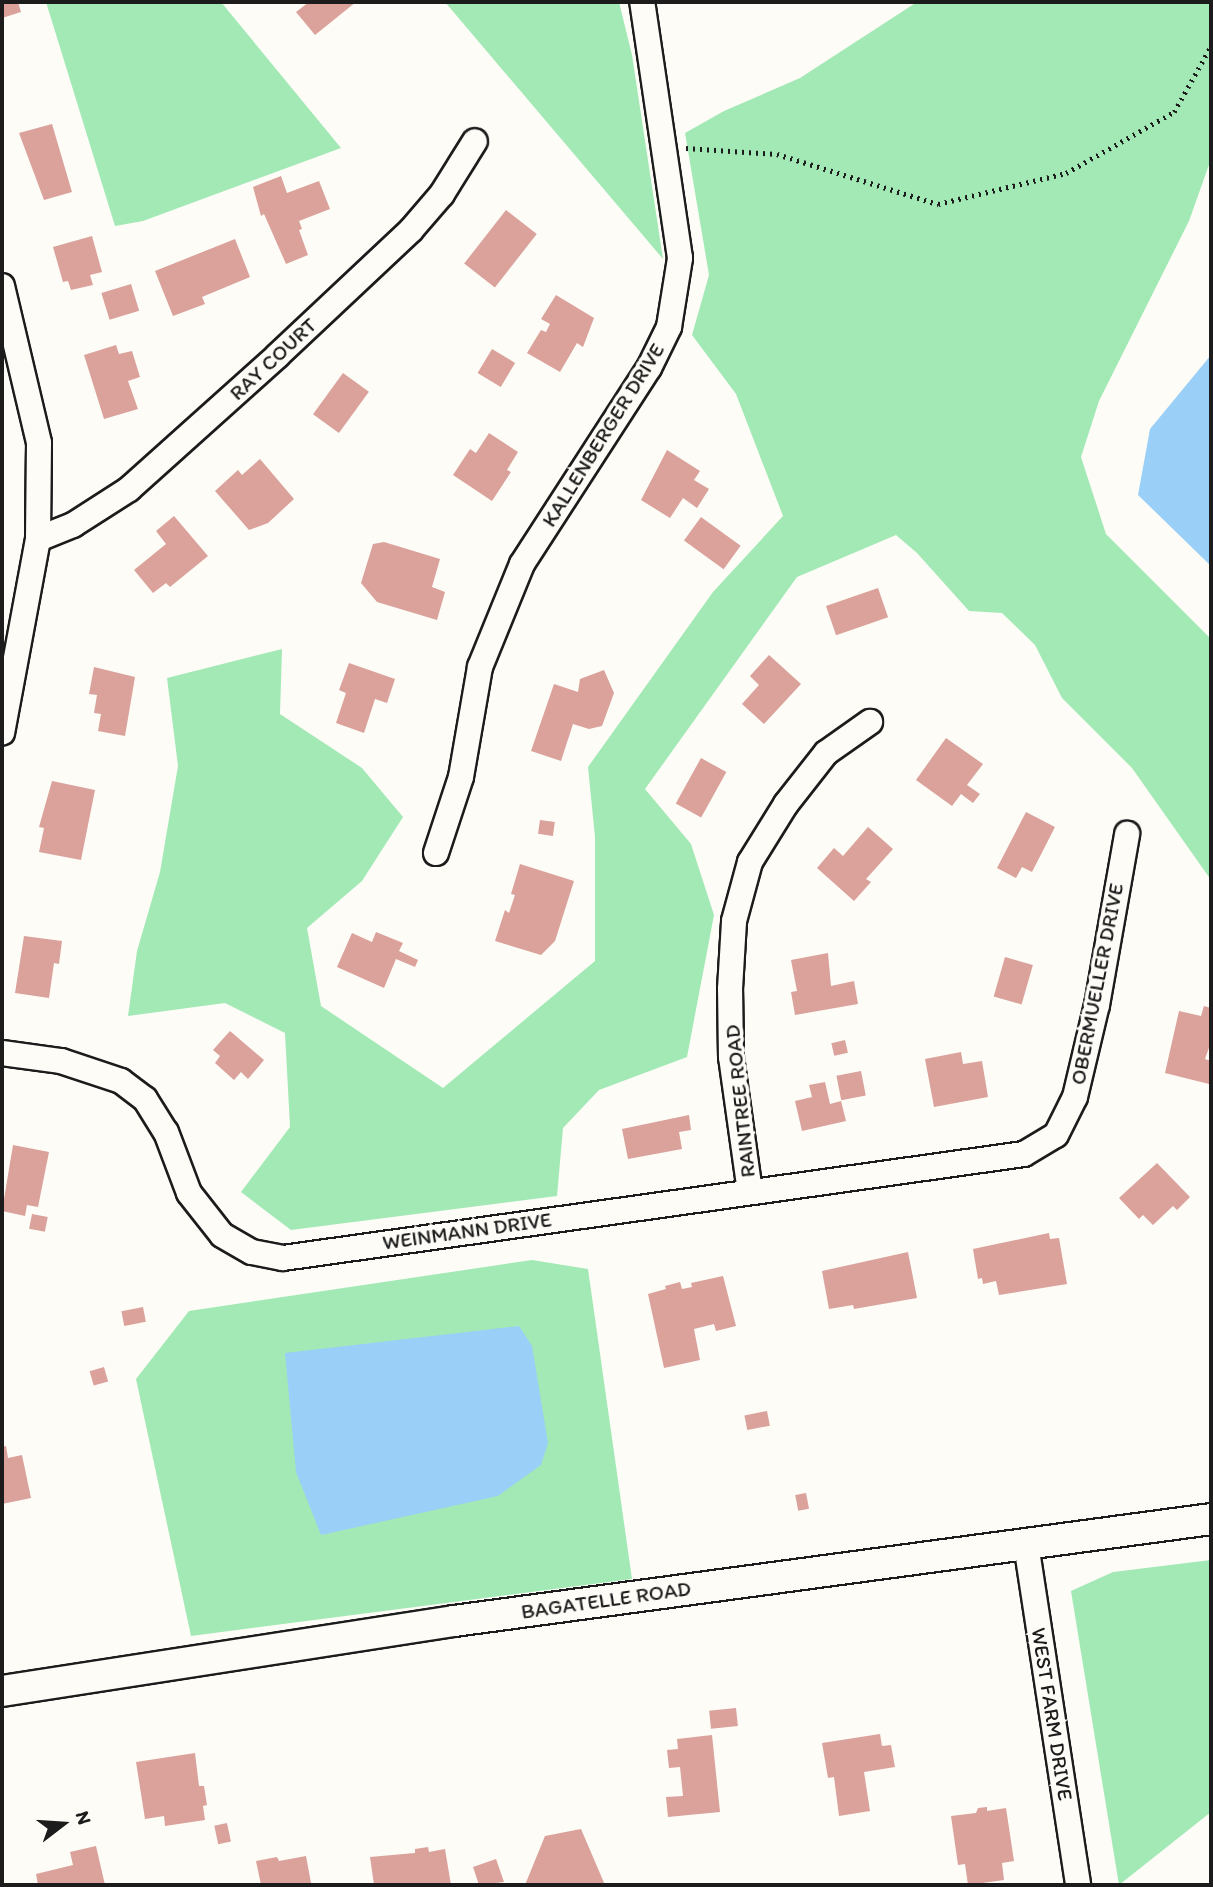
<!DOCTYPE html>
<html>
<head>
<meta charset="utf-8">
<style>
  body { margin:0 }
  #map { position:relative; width:1213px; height:1887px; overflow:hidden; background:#fdfcf7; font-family:Itim,sans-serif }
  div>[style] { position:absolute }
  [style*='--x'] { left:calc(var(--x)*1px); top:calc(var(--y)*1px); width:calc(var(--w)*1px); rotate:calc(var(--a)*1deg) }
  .green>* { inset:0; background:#a3e9b5 }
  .water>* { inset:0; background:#9acff8 }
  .building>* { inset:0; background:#dba19b; transform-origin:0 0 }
  .path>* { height:4.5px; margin-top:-2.25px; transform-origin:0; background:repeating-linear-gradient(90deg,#1c1c1c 0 2px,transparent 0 7px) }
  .roads { filter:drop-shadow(2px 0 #1c1c1c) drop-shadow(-2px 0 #1c1c1c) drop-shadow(0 2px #1c1c1c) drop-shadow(0 -2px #1c1c1c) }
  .minor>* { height:24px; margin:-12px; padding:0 12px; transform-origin:12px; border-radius:12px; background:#fdfcf7 }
  .tertiary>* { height:30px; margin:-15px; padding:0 15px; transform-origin:15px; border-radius:15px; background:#fdfcf7 }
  span { translate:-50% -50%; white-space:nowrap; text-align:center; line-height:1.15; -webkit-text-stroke:7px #fdfcf7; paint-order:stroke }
  .street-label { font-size:21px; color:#1c1c1c }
  .frame { position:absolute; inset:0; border:4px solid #1c1c1c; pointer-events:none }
  .north { position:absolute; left:28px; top:1789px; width:70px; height:70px; -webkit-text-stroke:5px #fdfcf7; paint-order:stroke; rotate:73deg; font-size:19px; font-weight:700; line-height:28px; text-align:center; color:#1c1c1c }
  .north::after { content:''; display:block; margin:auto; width:24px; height:32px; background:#1c1c1c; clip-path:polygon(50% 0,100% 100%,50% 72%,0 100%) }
</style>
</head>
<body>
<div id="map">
  <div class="green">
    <div style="clip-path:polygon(46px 2px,221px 2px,341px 148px,143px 221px,115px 226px)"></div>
    <div style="clip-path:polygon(445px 2px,619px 2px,632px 55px,663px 259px)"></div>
    <div style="clip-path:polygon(917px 2px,1211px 2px,1211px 159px,1189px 221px,1099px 401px,1081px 457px,1106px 534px,1211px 639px,1211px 880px,1132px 768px,1062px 698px,1035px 645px,1002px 613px,969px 611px,917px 553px,896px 535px,797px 577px,645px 789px,691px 844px,714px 915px,687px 1057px,599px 1090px,563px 1128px,557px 1196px,291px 1230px,241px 1192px,290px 1127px,285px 1033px,225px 1003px,128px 1016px,137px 951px,160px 872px,178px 766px,167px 678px,282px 649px,280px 714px,362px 768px,403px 817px,362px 881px,307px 928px,321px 1006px,443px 1088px,595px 961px,595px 837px,588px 767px,713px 592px,783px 516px,736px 394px,692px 335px,709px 275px,685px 133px,724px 111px,800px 78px)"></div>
    <div style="clip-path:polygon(532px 1260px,588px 1269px,632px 1579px,191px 1636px,136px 1379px,189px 1311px)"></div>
    <div style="clip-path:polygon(1211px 1560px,1211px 1812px,1119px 1885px,1071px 1591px,1113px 1572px)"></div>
  </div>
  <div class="water">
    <div style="clip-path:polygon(1211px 355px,1211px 566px,1138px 495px,1150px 429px)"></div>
    <div style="clip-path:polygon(519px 1326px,532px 1346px,548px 1443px,541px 1465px,498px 1496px,321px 1535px,296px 1472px,285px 1353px)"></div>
  </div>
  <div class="building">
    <div style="clip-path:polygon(2px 2px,18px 2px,21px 12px,2px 18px)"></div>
    <div style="clip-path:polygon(309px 2px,356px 2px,315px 35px,296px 12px)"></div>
    <div style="clip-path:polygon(52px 124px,72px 192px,44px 200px,19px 133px)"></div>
    <div style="clip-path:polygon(281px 176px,287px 193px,319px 181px,330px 209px,299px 221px,302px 229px,299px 230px,308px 255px,286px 264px,264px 214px,261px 216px,253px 187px)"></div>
    <div style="left:506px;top:210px;width:39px;height:68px;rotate:38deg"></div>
    <div style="clip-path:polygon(92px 236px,102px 272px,90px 275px,93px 285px,71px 290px,68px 281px,63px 282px,53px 247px)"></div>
    <div style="clip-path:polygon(235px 239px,250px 277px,202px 297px,205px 304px,173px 316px,155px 271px)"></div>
    <div style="left:131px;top:284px;width:28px;height:31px;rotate:73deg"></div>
    <div style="clip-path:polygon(556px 295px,594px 318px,583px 347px,577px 343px,560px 372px,527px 353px,541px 330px,546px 332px,550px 324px,541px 319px)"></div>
    <div style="clip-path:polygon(116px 345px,119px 354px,132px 351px,140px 377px,128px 381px,138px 409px,104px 419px,84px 355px)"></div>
    <div style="left:492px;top:349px;width:27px;height:28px;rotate:31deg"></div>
    <div style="left:343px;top:373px;width:32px;height:51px;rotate:36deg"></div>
    <div style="clip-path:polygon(489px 433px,518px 452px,507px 470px,511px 472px,492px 501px,453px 475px,470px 449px,476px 453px)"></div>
    <div style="clip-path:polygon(667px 450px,700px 471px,694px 480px,709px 489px,697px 508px,683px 498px,670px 518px,641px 500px)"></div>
    <div style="clip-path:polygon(260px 459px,294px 499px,268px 523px,249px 530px,215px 491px,238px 470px,242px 475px)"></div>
    <div style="clip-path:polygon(174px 516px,208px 556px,170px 587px,166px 583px,153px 593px,134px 570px,166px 544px,156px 531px)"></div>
    <div style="left:701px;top:517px;width:49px;height:29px;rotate:36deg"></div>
    <div style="clip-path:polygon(384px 542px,440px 559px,432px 587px,445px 592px,437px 620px,377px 602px,361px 583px,373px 544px)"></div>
    <div style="left:878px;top:588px;width:31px;height:55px;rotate:71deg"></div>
    <div style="clip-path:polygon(769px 655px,801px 684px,764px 724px,742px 704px,759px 685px,750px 676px)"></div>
    <div style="clip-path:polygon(349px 663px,395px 679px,387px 703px,375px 699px,364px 733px,336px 723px,346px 693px,339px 690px)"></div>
    <div style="clip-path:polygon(94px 667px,135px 677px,125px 736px,98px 731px,101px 714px,94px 713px,97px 695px,89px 694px)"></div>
    <div style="clip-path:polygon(604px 670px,614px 693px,602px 726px,589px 729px,573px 724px,561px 761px,531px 751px,554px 684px,578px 692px,580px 679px)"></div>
    <div style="clip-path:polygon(946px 738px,983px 764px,967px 785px,980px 794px,973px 803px,961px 794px,952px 806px,916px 780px)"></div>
    <div style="left:701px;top:758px;width:29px;height:52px;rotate:29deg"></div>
    <div style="clip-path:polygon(52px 781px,95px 790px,81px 860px,39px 852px,44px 828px,39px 827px)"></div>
    <div style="clip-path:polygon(1026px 812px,1055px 827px,1032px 872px,1022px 867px,1016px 878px,997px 868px)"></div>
    <div style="left:540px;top:820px;width:15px;height:14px;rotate:8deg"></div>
    <div style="clip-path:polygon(868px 827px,893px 849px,866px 879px,871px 882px,854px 901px,817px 868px,834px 848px,843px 856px)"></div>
    <div style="clip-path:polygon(520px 864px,574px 881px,555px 941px,541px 955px,495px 941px,505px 910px,509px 913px,515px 895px,511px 894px)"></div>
    <div style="clip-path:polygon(376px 932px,403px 943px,399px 951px,418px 960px,415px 967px,396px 959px,384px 988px,337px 967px,352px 933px,372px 942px)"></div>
    <div style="clip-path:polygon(24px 936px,62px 941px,59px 964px,54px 963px,49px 998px,15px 993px)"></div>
    <div style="clip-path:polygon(828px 953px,831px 986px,854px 981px,858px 1004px,795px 1015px,791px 992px,797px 991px,791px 960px)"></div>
    <div style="left:1005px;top:957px;width:29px;height:41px;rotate:16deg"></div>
    <div style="clip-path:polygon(1204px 1006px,1211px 1008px,1211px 1042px,1205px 1059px,1211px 1061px,1209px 1084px,1165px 1073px,1179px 1011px,1201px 1016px)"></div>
    <div style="clip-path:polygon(230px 1031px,264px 1060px,248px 1079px,241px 1072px,234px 1080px,215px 1063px,220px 1056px,213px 1050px)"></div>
    <div style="left:845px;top:1040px;width:13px;height:14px;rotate:77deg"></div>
    <div style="clip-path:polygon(961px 1052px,963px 1064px,982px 1061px,988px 1097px,934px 1107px,925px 1059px)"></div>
    <div style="left:861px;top:1071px;width:25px;height:25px;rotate:79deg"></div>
    <div style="clip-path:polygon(825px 1082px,830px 1104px,841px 1101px,846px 1121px,802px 1131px,795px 1101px,812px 1097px,809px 1085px)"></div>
    <div style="clip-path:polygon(689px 1115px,691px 1130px,679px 1132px,682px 1149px,628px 1159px,622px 1129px)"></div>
    <div style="clip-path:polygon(13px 1145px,49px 1152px,38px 1207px,27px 1205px,25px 1216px,2px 1211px)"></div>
    <div style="clip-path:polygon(1157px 1163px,1190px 1197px,1177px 1210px,1173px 1206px,1153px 1225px,1143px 1215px,1139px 1219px,1119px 1198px)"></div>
    <div style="left:32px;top:1214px;width:16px;height:15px;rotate:11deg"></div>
    <div style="clip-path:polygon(1049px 1233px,1050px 1239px,1059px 1238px,1067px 1284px,999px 1295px,996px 1281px,983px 1284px,982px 1278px,978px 1279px,973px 1249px)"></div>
    <div style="clip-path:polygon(908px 1252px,917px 1298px,854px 1309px,853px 1305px,829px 1309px,822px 1271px)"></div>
    <div style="clip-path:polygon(723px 1276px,736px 1326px,716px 1331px,714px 1324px,694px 1329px,700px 1360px,664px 1368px,648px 1294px,666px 1289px,665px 1286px,680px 1282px,682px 1289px,692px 1287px,691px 1283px)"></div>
    <div style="left:143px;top:1307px;width:15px;height:22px;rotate:79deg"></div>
    <div style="left:104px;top:1367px;width:15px;height:15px;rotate:74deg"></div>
    <div style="left:767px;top:1411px;width:15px;height:23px;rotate:79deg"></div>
    <div style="clip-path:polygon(6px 1446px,8px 1458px,22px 1455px,31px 1498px,2px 1504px,2px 1447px)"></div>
    <div style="left:806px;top:1493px;width:16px;height:11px;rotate:79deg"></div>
    <div style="left:736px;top:1708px;width:18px;height:27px;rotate:84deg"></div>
    <div style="clip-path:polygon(880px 1734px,882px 1746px,891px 1745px,895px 1767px,864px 1772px,870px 1811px,839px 1816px,834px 1777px,828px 1778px,822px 1743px)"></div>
    <div style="clip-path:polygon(712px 1735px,720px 1812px,668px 1817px,666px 1797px,683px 1796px,680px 1767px,669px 1768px,667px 1750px,678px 1749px,677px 1739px)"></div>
    <div style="clip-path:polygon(195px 1753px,199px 1786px,204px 1786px,207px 1805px,203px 1806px,205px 1820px,165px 1826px,164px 1816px,145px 1819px,136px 1762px)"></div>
    <div style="clip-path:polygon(987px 1807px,987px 1811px,1006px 1808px,1014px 1861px,1002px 1863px,1004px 1880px,968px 1885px,965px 1864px,958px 1865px,951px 1816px,976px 1813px,978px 1808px)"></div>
    <div style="left:227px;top:1823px;width:19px;height:13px;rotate:78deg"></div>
    <div style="clip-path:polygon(581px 1829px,605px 1885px,525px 1885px,545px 1836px)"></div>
    <div style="clip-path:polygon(96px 1846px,105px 1885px,38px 1885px,36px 1874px,73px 1865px,70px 1852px)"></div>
    <div style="clip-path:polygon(428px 1847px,429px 1852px,445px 1849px,451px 1885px,374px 1885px,370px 1857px,415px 1853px,415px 1849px)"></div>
    <div style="clip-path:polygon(306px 1856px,311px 1883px,261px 1885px,256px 1861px,277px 1857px,279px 1861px)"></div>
    <div style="clip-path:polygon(496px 1859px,504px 1882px,479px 1885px,473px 1867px)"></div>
  </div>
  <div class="path">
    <div style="--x:686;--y:148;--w:91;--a:3.8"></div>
    <div style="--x:777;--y:154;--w:169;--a:17.3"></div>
    <div style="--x:938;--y:204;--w:132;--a:-13.6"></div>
    <div style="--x:1066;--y:173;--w:124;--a:-29.5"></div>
    <div style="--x:1174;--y:112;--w:76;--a:-60.7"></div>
  </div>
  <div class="roads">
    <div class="minor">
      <div style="--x:2;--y:286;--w:161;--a:76.7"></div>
      <div style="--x:39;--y:443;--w:96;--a:90.6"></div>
      <div style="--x:38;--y:539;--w:197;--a:100.5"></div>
      <div style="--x:38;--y:539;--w:38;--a:-22"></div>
      <div style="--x:73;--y:525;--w:67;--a:-32.7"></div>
      <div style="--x:129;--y:489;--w:199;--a:-41.9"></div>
      <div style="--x:277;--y:356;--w:184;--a:-43.2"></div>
      <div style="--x:411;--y:230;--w:48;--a:-49.3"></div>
      <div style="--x:442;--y:194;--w:62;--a:-58.1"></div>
      <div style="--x:436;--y:853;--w:80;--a:-71.8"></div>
      <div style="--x:461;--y:777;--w:112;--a:-80.2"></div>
      <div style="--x:480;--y:667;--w:111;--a:-67.8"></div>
      <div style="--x:522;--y:564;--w:234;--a:-57.1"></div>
      <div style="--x:649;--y:368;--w:46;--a:-64"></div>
      <div style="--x:669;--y:327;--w:70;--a:-80.9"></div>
      <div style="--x:680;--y:258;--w:259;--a:-98.4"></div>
      <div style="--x:2;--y:1053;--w:60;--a:7.7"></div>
      <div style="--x:61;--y:1061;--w:63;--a:18.4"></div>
      <div style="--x:121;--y:1081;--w:30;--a:37"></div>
      <div style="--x:145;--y:1099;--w:39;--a:58"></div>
      <div style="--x:166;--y:1132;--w:65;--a:69.3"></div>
      <div style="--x:189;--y:1193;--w:53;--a:51.8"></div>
      <div style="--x:222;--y:1235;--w:34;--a:30"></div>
      <div style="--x:252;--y:1252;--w:32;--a:11"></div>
      <div style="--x:283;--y:1258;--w:748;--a:-7.99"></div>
      <div style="--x:1024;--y:1154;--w:37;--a:-31"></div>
      <div style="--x:1056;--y:1135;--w:42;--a:-63.4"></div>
      <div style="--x:1075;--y:1097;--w:95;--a:-76.6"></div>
      <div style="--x:1097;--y:1005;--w:174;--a:-80"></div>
      <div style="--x:750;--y:1192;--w:136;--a:-98"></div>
      <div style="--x:731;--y:1057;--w:68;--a:-90.8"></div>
      <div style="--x:730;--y:989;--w:68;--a:-86.6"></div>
      <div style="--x:734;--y:921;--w:61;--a:-74.8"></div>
      <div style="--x:750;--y:862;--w:68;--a:-58.2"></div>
      <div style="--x:786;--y:804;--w:65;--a:-51.9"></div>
      <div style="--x:826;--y:753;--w:54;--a:-35.2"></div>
      <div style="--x:1026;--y:1544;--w:345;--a:81.3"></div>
    </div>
    <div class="tertiary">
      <div style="--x:2;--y:1691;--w:457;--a:-8.8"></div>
      <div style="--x:454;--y:1621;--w:764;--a:-7.67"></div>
    </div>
  </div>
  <div class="street-label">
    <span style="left:273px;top:359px;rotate:-43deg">RAY COURT</span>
    <span style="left:603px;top:435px;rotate:-58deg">KALLENBERGER DRIVE</span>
    <span style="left:1097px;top:984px;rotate:-79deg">OBERMUELLER DRIVE</span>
    <span style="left:740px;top:1101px;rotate:-96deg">RAINTREE ROAD</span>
    <span style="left:467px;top:1231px;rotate:-8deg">WEINMANN DRIVE</span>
    <span style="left:606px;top:1600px;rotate:-8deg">BAGATELLE ROAD</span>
    <span style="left:1052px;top:1714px;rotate:81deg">WEST FARM DRIVE</span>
  </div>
  <div class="frame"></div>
  <div class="north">N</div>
</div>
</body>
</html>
